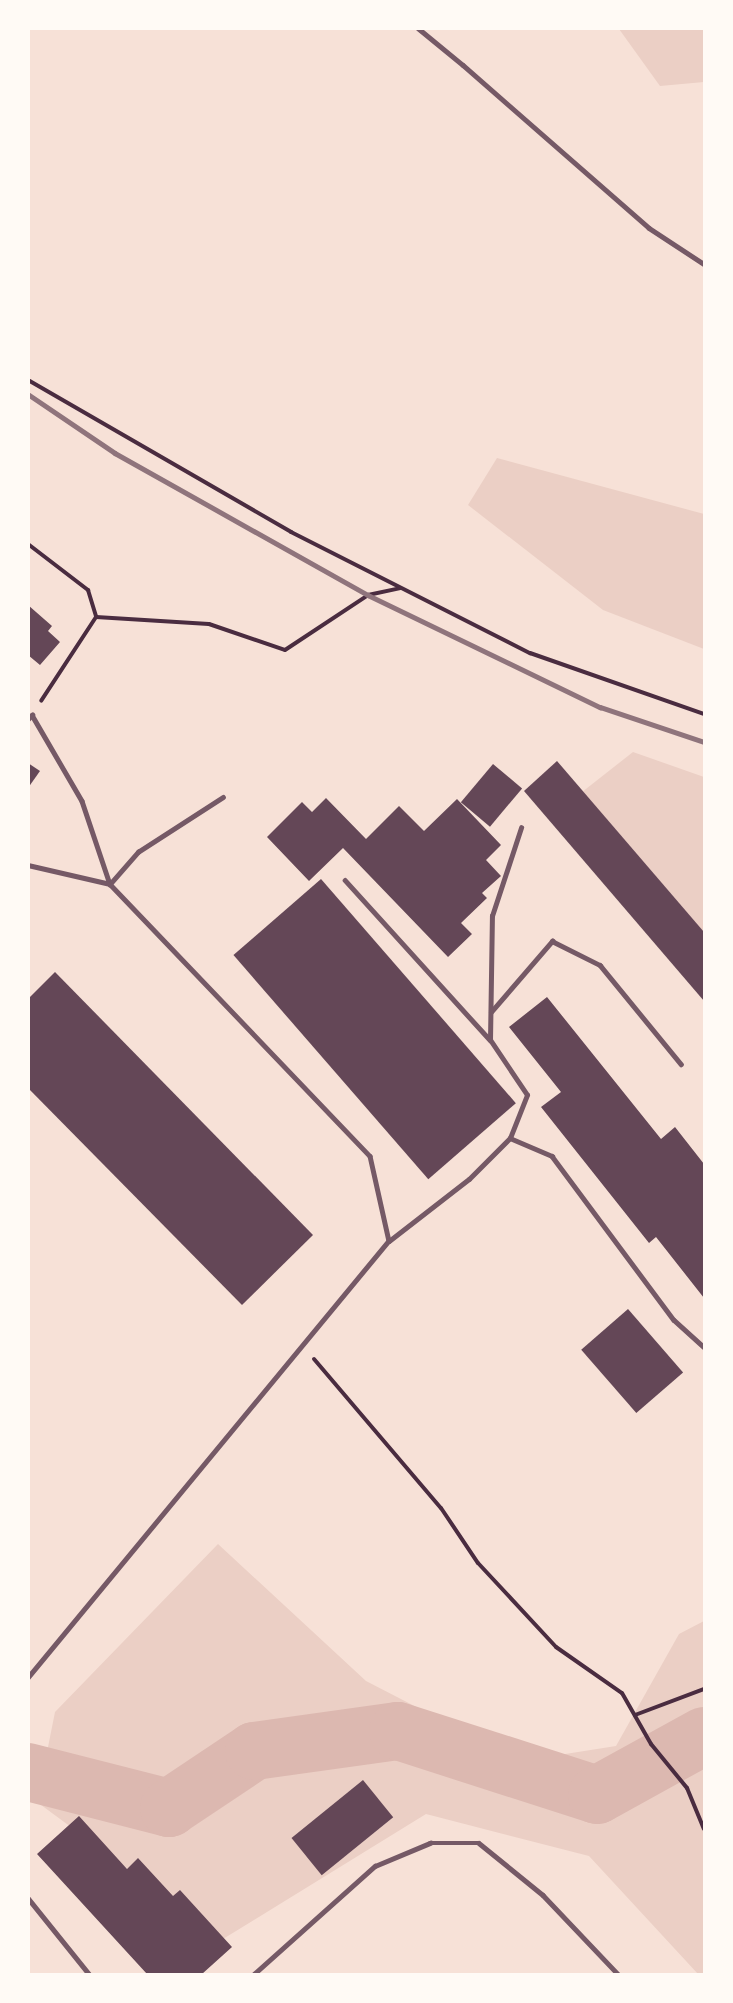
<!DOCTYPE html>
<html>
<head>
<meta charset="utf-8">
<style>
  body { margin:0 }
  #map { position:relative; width:733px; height:2003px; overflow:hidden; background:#f7e1d7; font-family:Georgia,serif }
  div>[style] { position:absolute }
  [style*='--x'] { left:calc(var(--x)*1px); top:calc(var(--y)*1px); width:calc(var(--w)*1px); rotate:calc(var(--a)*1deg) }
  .green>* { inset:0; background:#ebcfc5 }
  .river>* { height:58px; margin:-29px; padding:0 29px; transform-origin:29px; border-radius:29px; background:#dcb8b0 }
  .building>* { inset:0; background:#644757; transform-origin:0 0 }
  .path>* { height:4px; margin:-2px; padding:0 2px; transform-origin:2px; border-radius:2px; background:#4a2c40 }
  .service>* { height:4.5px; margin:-2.25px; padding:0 2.25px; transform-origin:2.25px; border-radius:2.25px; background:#755966 }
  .rail>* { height:4.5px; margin:-2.25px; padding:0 2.25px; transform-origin:2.25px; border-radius:2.25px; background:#8f747c }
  span { translate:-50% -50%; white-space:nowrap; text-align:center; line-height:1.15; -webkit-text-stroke:6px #fffaf5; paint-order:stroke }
  .frame { position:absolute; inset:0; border:30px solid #fffaf5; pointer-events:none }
</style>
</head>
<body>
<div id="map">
  <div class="green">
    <div style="clip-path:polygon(619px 29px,704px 29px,704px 82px,660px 86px)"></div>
    <div style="clip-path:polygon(497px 458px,704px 514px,704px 649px,603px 610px,468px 505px)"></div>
    <div style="clip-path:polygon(633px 752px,704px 777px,704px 950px,577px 796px)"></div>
    <div style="clip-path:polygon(218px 1544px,366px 1681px,521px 1761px,616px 1746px,679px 1634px,704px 1621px,704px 1974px,698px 1974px,589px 1856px,426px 1814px,223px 1939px,37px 1802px,55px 1712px)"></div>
  </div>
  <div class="river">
    <div style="--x:28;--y:1772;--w:146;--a:14.3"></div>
    <div style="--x:169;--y:1808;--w:102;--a:-33.8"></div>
    <div style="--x:254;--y:1751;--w:145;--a:-7.9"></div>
    <div style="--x:398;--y:1731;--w:209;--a:17.8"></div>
    <div style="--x:597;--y:1795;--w:122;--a:-28.9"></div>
  </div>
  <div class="building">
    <div style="clip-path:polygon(28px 605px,52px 626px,48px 631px,60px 642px,40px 665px,28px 655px)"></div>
    <div style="clip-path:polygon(557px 761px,704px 932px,704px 1001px,524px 791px)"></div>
    <div style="clip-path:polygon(28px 763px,40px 771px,28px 788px)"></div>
    <div style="left:493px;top:764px;width:38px;height:50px;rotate:40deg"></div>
    <div style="clip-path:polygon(326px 798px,366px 839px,399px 806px,424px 831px,457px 799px,501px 845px,486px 860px,501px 876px,482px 893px,487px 898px,461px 923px,472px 934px,448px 957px,343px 848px,309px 881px,267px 837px,302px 802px,312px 812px)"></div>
    <div style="left:321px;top:879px;width:297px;height:116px;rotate:49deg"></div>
    <div style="clip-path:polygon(55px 972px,313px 1235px,242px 1305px,28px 1088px,28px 999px)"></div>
    <div style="clip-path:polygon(547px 997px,661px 1139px,675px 1127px,704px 1164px,704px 1298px,656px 1237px,649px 1243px,541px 1107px,561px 1092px,509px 1027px)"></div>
    <div style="left:628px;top:1309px;width:84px;height:62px;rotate:49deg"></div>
    <div style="left:363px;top:1780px;width:48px;height:92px;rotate:51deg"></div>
    <div style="clip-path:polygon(79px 1816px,127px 1869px,138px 1858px,173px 1896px,180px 1890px,232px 1947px,202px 1974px,147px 1974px,37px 1854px)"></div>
  </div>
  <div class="path">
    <div style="--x:28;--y:380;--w:304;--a:30"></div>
    <div style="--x:291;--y:532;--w:268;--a:26.9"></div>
    <div style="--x:530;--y:653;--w:184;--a:19.3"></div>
    <div style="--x:28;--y:544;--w:76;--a:37.5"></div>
    <div style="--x:88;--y:590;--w:28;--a:73"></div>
    <div style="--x:96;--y:617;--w:100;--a:123.2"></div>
    <div style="--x:96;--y:617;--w:113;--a:3.5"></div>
    <div style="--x:209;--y:624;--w:80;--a:18.9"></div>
    <div style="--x:285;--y:650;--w:100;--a:-33.5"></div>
    <div style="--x:368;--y:595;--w:33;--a:-12"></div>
    <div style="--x:314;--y:1359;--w:196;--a:49.6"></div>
    <div style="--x:441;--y:1508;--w:66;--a:56.1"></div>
    <div style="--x:478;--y:1563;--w:115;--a:47.1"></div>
    <div style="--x:556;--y:1647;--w:80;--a:34.9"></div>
    <div style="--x:622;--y:1693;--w:59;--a:60.4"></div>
    <div style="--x:651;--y:1744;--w:57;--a:50.7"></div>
    <div style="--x:687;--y:1788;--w:44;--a:67.5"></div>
    <div style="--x:635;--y:1715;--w:74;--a:-20.6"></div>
  </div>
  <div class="service">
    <div style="--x:418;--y:28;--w:58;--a:39.4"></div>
    <div style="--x:463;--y:65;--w:247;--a:41.2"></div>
    <div style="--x:649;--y:228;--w:66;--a:33.2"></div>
    <div style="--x:28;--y:719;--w:6;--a:-45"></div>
    <div style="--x:32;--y:715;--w:99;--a:59.8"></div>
    <div style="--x:82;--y:801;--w:88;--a:71.4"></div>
    <div style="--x:110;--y:884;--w:43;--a:-48.8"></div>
    <div style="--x:138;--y:852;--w:101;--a:-32.9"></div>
    <div style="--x:28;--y:865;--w:84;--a:13"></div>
    <div style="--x:110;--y:884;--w:376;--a:46.3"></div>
    <div style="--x:370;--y:1156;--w:87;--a:77.4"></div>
    <div style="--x:389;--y:1241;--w:567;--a:129.56"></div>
    <div style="--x:345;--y:880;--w:216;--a:47.8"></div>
    <div style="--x:491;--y:1012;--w:94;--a:-49.3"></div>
    <div style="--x:552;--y:941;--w:54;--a:26.6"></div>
    <div style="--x:600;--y:965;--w:128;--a:50.7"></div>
    <div style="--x:510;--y:1138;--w:46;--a:23.2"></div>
    <div style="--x:552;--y:1156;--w:204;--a:53.4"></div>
    <div style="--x:674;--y:1320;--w:40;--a:42"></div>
    <div style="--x:389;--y:1241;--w:101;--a:-37.8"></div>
    <div style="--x:469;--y:1179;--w:58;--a:-45"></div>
    <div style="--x:510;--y:1138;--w:46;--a:-68.4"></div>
    <div style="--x:527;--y:1095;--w:66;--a:-123.9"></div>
    <div style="--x:490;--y:1040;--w:124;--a:-89.1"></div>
    <div style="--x:492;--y:916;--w:93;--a:-71.8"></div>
    <div style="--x:28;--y:1898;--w:97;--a:51.2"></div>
    <div style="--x:254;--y:1974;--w:162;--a:-41.8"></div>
    <div style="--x:375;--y:1866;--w:60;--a:-22.7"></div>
    <div style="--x:430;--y:1843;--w:49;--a:0"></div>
    <div style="--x:479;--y:1843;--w:82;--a:39.1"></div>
    <div style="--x:543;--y:1895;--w:109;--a:46.5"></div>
  </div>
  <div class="rail">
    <div style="--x:28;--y:394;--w:105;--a:34.1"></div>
    <div style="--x:115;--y:453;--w:290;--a:29.3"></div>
    <div style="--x:368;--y:595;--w:258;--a:25.8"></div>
    <div style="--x:600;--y:707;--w:110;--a:18.6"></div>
  </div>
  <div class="frame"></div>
</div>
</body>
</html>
